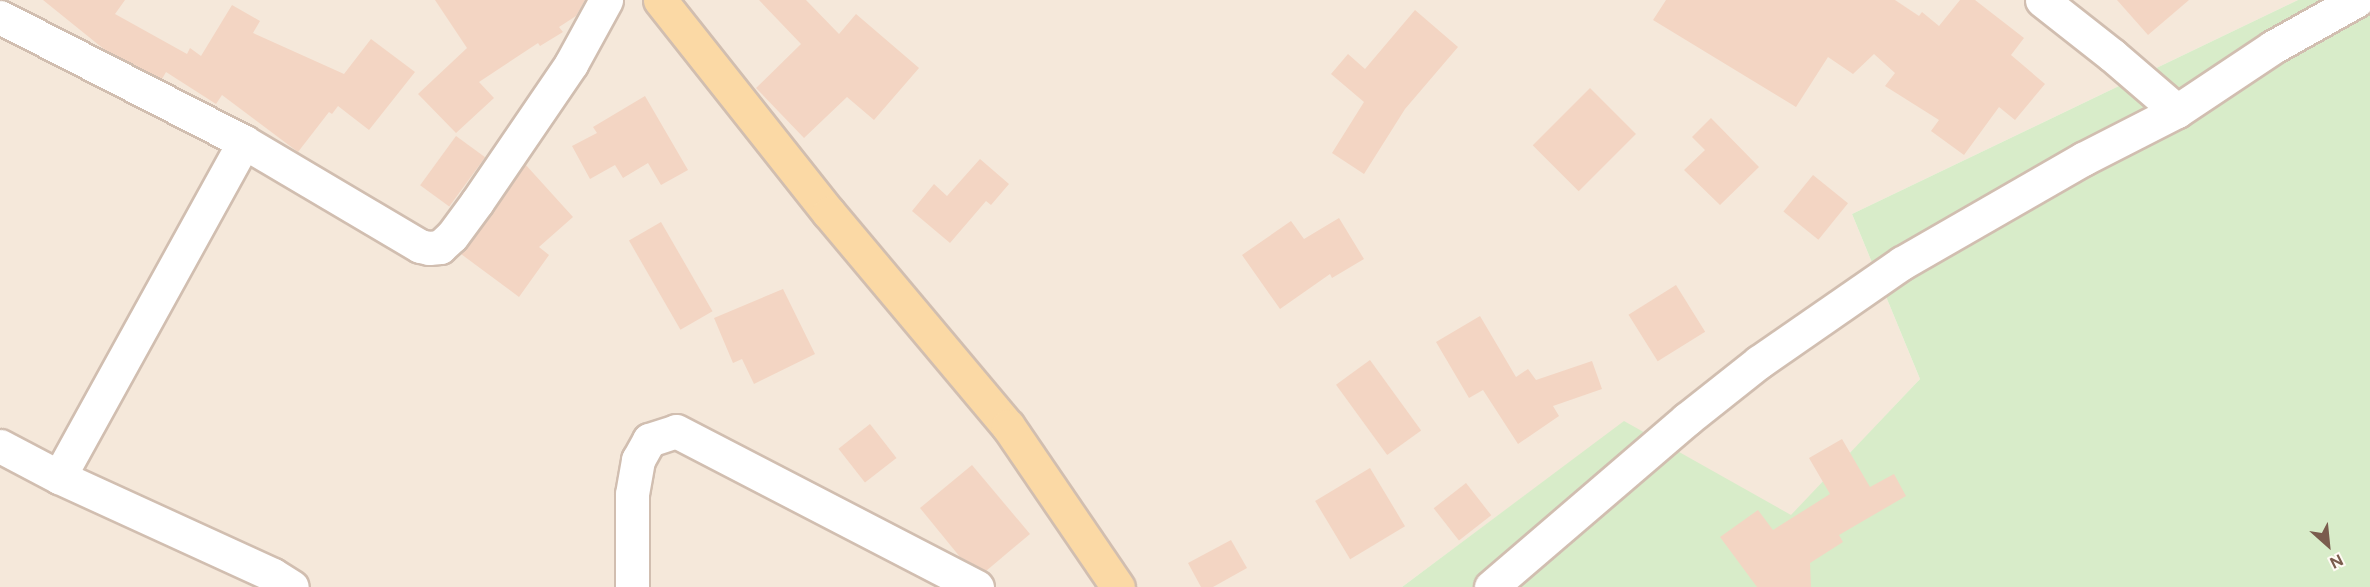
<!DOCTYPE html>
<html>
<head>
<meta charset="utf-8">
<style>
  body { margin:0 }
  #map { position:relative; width:2370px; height:587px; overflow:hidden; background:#fdf6ec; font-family:Figtree,sans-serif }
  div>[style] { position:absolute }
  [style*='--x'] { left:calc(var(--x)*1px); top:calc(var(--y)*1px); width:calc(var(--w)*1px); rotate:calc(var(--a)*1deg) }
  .residential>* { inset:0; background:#f5e8da }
  .green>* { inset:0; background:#d8ecc9 }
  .building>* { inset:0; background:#f3d5c3; transform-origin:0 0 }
  .roads { filter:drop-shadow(2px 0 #d1beb0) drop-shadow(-2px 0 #d1beb0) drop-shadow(0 2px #d1beb0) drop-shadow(0 -2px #d1beb0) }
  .minor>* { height:33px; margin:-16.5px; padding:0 16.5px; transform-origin:16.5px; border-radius:16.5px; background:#fff }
  .major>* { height:33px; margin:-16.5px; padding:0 16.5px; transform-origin:16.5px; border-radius:16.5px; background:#fbd9a5 }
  span { translate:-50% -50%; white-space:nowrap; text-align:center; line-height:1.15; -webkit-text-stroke:6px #fffaf3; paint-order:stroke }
  .north { position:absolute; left:2298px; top:515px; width:60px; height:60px; -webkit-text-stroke:4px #fffaf3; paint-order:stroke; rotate:153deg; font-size:16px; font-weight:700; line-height:24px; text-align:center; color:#7a5c4d }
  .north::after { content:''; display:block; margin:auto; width:21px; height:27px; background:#7a5c4d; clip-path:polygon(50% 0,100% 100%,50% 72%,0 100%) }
</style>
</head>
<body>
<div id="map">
  <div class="residential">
    <div style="clip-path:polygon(0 0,2298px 0,1852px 214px,1920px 379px,1791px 516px,1624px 422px,1402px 587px,0 587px)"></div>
  </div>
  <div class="green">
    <div style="clip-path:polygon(2298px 0,2370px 0,2370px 587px,1402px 587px,1624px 421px,1791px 515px,1920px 379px,1852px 214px)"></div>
  </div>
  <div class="building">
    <div style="clip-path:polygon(43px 0,125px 0,115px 14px,187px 54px,190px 48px,201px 56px,232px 5px,260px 21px,253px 33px,344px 74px,371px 39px,415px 72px,369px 130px,338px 106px,332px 114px,329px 112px,298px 152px,222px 95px,216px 104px,166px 72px,162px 79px,105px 50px)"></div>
    <div style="clip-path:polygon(435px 0,585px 0,576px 16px,559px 27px,563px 32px,540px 46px,538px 43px,479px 82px,494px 98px,456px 133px,418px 94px,467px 48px)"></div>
    <div style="clip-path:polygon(759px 0,806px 0,839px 34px,856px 14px,919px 68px,874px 120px,847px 97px,804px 138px,756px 88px,801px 44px)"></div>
    <div style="clip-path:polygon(1666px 0,1895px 0,1919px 16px,1922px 12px,1939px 26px,1960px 0,1975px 0,2024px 38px,2011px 55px,2045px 84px,2015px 120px,1999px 107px,1964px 155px,1931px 131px,1939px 120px,1885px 86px,1895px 73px,1874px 54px,1853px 74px,1828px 57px,1796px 107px,1653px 20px)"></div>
    <div style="clip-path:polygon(2117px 0,2189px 0,2148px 35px)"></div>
    <div style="clip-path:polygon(1415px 10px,1458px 47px,1405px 109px,1364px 174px,1332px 153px,1364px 102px,1331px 74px,1348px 54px,1365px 69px)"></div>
    <div style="left:1590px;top:88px;width:65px;height:81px;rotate:45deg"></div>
    <div style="clip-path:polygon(645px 96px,688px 170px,661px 185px,648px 163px,623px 178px,615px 165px,590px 179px,572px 146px,597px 133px,593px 127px)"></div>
    <div style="clip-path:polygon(1711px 118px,1759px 167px,1720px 205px,1684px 170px,1705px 150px,1692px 137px)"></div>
    <div style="left:456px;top:136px;width:36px;height:61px;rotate:36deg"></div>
    <div style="clip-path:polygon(980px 159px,1009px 184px,991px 205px,986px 201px,950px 243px,912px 211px,934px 184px,947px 196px)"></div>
    <div style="clip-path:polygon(525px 164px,573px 217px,539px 247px,549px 255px,519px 297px,461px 254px)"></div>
    <div style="left:1813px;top:175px;width:45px;height:47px;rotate:39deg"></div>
    <div style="clip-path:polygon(1339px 218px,1364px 259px,1332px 278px,1330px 274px,1280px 309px,1242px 255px,1291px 221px,1304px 239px)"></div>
    <div style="left:661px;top:222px;width:103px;height:37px;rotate:60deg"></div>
    <div style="left:1676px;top:285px;width:55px;height:56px;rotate:58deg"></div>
    <div style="clip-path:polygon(783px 289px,815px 354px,754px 384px,742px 359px,733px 363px,714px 318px)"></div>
    <div style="clip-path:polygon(1480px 316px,1516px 377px,1528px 369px,1536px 380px,1592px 361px,1602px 389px,1553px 406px,1559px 416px,1518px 444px,1483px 390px,1469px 398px,1436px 342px)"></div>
    <div style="left:1370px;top:360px;width:87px;height:42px;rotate:54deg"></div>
    <div style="left:870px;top:424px;width:43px;height:40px;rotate:52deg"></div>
    <div style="clip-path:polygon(1842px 439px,1870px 487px,1894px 474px,1906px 496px,1839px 535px,1843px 542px,1810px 563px,1811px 587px,1757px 587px,1720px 537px,1758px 510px,1773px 530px,1830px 494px,1809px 458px)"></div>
    <div style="clip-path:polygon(972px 465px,1030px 534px,986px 571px,960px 557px,920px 508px)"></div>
    <div style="left:1370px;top:468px;width:68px;height:64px;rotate:59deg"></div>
    <div style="left:1466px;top:483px;width:41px;height:41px;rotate:52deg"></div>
    <div style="clip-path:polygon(1231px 540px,1247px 568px,1213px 587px,1201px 587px,1188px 563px)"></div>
  </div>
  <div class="roads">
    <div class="minor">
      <div style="--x:2042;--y:0;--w:89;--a:38.2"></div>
      <div style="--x:2112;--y:55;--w:86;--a:40.7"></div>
      <div style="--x:0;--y:17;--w:274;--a:27.1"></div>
      <div style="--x:244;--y:142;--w:204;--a:30.6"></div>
      <div style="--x:420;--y:246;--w:9;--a:13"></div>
      <div style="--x:429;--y:248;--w:11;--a:-5"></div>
      <div style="--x:440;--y:247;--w:16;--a:-43"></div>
      <div style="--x:452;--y:236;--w:42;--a:-53.7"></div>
      <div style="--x:477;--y:202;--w:167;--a:-55.7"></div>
      <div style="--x:571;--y:64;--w:73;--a:-61.3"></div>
      <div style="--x:0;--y:446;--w:67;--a:27.7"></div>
      <div style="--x:59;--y:477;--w:235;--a:24.6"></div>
      <div style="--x:273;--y:575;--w:22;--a:32"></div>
      <div style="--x:59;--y:477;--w:383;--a:-61.1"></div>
      <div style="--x:632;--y:587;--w:93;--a:-90"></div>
      <div style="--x:632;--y:494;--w:35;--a:-80"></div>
      <div style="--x:638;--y:460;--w:23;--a:-61"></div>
      <div style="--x:649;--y:440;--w:28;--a:-18"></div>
      <div style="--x:676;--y:431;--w:339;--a:27.4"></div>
      <div style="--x:1491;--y:587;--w:258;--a:-40.6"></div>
      <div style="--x:1687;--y:419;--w:92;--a:-38.4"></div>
      <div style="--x:1759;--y:362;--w:174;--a:-34.7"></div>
      <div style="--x:1902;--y:263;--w:209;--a:-29.9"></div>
      <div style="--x:2083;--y:159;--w:106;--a:-27.1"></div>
      <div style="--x:2177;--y:111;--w:115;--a:-33.7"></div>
      <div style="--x:2273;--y:47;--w:96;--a:-29.2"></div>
    </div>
    <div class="major">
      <div style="--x:660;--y:0;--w:272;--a:51.6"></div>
      <div style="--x:829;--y:213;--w:278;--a:50"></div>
      <div style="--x:1008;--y:426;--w:195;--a:55.7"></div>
    </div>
  </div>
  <div class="north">N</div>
</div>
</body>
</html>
